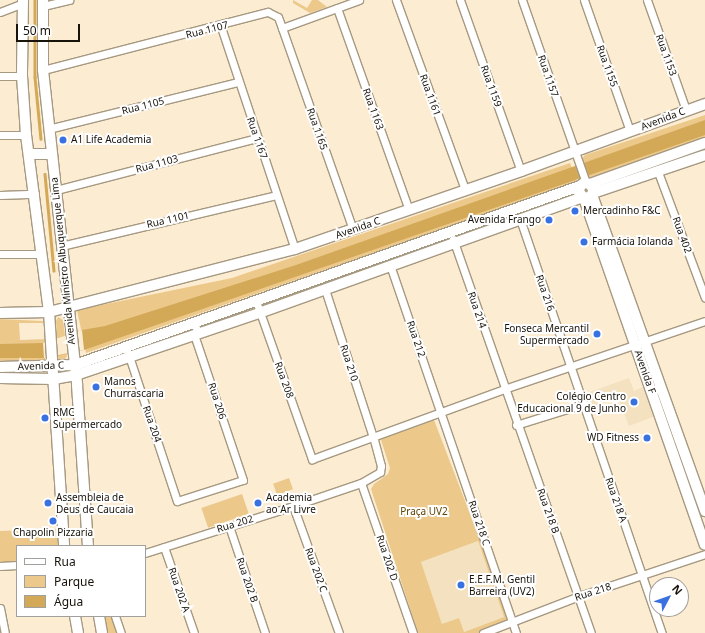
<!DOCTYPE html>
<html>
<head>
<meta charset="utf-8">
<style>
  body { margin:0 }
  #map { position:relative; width:705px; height:633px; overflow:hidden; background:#fbecd2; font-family:"Noto Sans",sans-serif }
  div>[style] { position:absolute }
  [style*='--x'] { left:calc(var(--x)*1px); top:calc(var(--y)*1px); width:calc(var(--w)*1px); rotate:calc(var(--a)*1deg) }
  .built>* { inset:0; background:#f3e1c0 }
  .green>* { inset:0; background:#ecc98a; transform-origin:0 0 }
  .water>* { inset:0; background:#d3a958 }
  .pier>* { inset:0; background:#fbecd2 }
  .stream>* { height:2.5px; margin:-1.25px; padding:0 1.25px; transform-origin:1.25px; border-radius:1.25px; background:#d3a958 }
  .roads { filter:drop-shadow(1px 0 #a69981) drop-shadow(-1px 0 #a69981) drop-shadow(0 1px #a69981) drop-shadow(0 -1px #a69981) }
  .street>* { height:7px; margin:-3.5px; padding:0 3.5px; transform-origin:3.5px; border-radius:3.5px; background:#fff }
  .secondary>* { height:10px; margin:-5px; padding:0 5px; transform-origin:5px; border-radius:5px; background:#fff }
  .dots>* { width:11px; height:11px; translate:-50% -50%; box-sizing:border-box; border:2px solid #fff; border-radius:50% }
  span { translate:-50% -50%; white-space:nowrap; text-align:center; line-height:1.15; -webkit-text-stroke:4px #fff; paint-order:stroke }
  .street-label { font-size:10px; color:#17120a }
  .poi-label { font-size:10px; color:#17120a }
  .left { translate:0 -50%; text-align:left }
  .right { translate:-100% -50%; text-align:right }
  .park-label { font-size:10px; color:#5f4300 }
  .legend { position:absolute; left:16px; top:545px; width:130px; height:72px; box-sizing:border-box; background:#fff; border:1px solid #a2a09d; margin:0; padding:5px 7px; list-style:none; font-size:12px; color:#17120a }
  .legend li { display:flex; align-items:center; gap:8px; height:20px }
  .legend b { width:20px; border:1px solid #a2a09d }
  .north { position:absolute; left:649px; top:577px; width:40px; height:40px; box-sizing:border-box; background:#fff; border:1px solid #a2a09d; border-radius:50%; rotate:49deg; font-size:11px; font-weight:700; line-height:16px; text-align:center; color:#17120a }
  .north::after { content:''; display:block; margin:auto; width:14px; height:18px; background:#3971e0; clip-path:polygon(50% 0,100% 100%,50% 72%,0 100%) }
  .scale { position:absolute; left:16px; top:24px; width:64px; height:18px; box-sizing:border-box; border:2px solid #17120a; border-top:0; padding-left:5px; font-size:12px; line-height:14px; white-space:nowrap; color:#17120a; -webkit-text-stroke:3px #fff; paint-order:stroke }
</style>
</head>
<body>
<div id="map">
  <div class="built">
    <div style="clip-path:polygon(629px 378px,634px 391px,643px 387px,655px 416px,629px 426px,618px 397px,592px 407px,587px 393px)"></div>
    <div style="clip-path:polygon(478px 541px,504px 617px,464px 632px,442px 624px,421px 562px)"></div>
  </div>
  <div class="green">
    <div style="clip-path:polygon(293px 0,307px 8px,312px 0,318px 0,327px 7px,310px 13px,293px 3px)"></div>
    <div style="clip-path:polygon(705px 115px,705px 141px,592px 181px,589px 179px,581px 160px,585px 155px)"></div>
    <div style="clip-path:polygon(570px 163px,577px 182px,86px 353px,77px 310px,232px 278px)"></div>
    <div style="clip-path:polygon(58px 317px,63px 320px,65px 336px,67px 356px,64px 361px,59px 360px,58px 357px,56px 321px)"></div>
    <div style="clip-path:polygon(evenodd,0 319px,42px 321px,45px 323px,45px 363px,0 365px,0 319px,19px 323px,44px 323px,45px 339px,20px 340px,19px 323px)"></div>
    <div style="clip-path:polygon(evenodd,434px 420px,510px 618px,506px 624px,480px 633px,418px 633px,371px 489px,374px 484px,388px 474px,390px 468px,381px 440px,383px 437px,434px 420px,478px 541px,504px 617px,464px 632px,459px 618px,442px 624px,421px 562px,478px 541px)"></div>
    <div style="left:289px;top:478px;width:12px;height:17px;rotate:70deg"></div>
    <div style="left:242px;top:494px;width:21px;height:43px;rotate:71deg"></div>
    <div style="clip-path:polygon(58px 529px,60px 546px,17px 546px,17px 564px,0 564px,0 531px)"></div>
    <div style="clip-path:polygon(104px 616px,112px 616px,118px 633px,107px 633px)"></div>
  </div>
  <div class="water">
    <div style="clip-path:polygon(705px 120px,705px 135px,84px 350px,48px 358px,0 358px,0 344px,43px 343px,82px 330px,105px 326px,296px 265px)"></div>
  </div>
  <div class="pier">
    <div style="clip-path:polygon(82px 330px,84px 350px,44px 358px,43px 343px)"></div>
  </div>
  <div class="stream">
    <div style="--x:35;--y:0;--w:77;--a:90"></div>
    <div style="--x:35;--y:77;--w:62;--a:84.5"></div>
    <div style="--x:45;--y:174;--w:97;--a:84.7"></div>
  </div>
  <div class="roads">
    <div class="street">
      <div style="--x:396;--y:0;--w:202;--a:70"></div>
      <div style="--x:460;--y:0;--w:182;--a:70.4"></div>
      <div style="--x:522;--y:0;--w:194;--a:70.7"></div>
      <div style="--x:584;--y:0;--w:139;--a:70.7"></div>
      <div style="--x:647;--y:0;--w:117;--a:70.5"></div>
      <div style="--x:43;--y:6;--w:27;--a:-13"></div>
      <div style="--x:337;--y:8;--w:214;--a:70.4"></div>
      <div style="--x:0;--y:12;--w:25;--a:-21"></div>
      <div style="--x:221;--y:27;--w:234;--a:71.6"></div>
      <div style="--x:282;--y:28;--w:214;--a:70.6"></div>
      <div style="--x:43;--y:70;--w:232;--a:-14.5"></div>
      <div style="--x:268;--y:12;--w:11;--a:27"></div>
      <div style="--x:278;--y:17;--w:12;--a:70"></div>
      <div style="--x:282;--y:28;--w:82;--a:-20"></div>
      <div style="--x:0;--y:76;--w:22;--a:0"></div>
      <div style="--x:48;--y:129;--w:196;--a:-13.9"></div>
      <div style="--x:0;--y:135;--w:26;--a:0"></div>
      <div style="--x:658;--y:172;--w:134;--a:69.5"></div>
      <div style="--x:56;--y:190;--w:208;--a:-14.5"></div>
      <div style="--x:0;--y:195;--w:35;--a:-2"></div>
      <div style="--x:520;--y:219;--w:438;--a:71.1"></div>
      <div style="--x:453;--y:239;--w:417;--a:70.7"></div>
      <div style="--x:61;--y:246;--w:221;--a:-13.3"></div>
      <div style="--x:0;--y:254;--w:42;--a:0"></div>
      <div style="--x:390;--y:265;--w:389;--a:71.1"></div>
      <div style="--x:256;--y:301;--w:168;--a:70.5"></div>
      <div style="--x:312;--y:459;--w:204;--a:-20"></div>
      <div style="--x:504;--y:389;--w:212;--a:-18.7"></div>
      <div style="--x:128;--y:353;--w:156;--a:71.7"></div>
      <div style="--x:177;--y:501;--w:69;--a:-17.7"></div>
      <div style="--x:243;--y:480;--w:154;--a:-108.6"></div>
      <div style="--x:194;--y:334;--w:5;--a:-53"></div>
      <div style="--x:197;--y:330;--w:8;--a:-113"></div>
      <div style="--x:516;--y:425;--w:70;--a:-17.4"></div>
      <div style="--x:361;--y:483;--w:159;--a:70.9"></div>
      <div style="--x:293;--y:506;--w:135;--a:70.1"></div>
      <div style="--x:229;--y:526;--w:113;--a:71.4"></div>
      <div style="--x:164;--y:547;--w:91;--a:70.8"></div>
      <div style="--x:145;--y:553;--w:155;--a:-17.6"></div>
      <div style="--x:293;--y:506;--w:72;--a:-18.7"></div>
      <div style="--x:361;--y:483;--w:22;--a:-30"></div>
      <div style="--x:380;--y:472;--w:6;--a:-81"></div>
      <div style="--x:381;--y:466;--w:30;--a:-105"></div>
      <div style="--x:373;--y:437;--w:156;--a:-108"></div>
      <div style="--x:0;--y:566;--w:17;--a:-3"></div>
      <div style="--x:0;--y:608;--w:25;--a:79"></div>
      <div style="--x:115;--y:616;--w:18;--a:71"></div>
      <div style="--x:483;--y:633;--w:103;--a:-21.1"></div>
      <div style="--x:579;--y:596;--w:133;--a:-18.4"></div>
    </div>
    <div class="secondary">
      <div style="--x:23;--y:0;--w:76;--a:90.8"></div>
      <div style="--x:22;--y:76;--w:59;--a:86.1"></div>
      <div style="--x:26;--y:135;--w:178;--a:82.6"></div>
      <div style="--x:49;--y:312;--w:234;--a:86.3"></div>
      <div style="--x:43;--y:0;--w:70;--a:90"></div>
      <div style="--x:43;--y:70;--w:317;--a:83.8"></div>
      <div style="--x:77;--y:385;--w:161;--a:86.1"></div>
      <div style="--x:30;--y:154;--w:21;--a:0"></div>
      <div style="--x:590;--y:184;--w:122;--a:-19.6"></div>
      <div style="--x:593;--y:193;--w:118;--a:-18.7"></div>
      <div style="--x:592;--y:195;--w:336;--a:70.3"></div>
      <div style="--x:584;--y:198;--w:367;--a:70.8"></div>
      <div style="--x:0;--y:313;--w:49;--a:-1.2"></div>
      <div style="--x:49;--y:312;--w:254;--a:-14.4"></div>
      <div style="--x:295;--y:249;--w:239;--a:-19"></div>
      <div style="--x:521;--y:171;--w:196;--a:-20"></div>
      <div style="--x:0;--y:367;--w:75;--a:-1.5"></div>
      <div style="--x:75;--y:365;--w:536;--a:-19.52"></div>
      <div style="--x:0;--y:378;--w:54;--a:1.1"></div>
      <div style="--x:54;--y:379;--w:22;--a:-10"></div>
      <div style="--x:76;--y:375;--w:193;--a:-18.7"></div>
      <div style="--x:259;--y:313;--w:344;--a:-19.7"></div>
      <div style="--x:583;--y:197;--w:6;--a:9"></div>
      <div style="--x:589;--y:198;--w:9;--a:-54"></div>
      <div style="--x:594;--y:191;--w:8;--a:-120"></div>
      <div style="--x:590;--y:184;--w:6;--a:-171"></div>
      <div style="--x:584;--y:183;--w:5;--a:143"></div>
      <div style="--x:580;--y:186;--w:6;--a:99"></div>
      <div style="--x:579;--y:192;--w:6;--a:51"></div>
      <div style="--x:75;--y:616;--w:17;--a:80"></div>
      <div style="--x:99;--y:616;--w:17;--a:80"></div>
    </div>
  </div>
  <div class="dots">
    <div style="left:63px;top:140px;background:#3971e0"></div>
    <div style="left:575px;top:211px;background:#3971e0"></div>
    <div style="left:549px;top:220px;background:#3971e0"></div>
    <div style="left:584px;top:242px;background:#3971e0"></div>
    <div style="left:597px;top:334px;background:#3971e0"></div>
    <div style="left:96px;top:387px;background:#3971e0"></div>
    <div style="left:634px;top:402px;background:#3971e0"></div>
    <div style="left:45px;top:418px;background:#3971e0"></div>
    <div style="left:647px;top:438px;background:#3971e0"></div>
    <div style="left:48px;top:503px;background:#3971e0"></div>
    <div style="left:258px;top:503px;background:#3971e0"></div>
    <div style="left:53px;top:521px;background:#3971e0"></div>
    <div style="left:461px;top:585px;background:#3971e0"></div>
  </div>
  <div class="street-label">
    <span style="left:207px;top:30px;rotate:-14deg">Rua 1107</span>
    <span style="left:666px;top:55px;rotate:70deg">Rua 1153</span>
    <span style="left:607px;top:66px;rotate:70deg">Rua 1155</span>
    <span style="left:548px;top:76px;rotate:71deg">Rua 1157</span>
    <span style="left:491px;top:86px;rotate:70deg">Rua 1159</span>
    <span style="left:430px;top:95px;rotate:70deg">Rua 1161</span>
    <span style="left:143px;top:106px;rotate:-14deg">Rua 1105</span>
    <span style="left:373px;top:109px;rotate:70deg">Rua 1163</span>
    <span style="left:663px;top:119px;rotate:-21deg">Avenida C</span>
    <span style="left:317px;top:129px;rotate:71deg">Rua 1165</span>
    <span style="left:257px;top:138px;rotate:71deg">Rua 1167</span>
    <span style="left:157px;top:164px;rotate:-15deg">Rua 1103</span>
    <span style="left:168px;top:220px;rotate:-13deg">Rua 1101</span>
    <span style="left:358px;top:228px;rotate:-19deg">Avenida C</span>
    <span style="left:682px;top:235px;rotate:70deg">Rua 402</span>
    <span style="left:63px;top:261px;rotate:-96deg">Avenida Ministro Albuquerque Lima</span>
    <span style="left:545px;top:293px;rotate:71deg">Rua 216</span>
    <span style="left:477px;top:310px;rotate:71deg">Rua 214</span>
    <span style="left:416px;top:339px;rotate:71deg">Rua 212</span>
    <span style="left:349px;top:363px;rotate:72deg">Rua 210</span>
    <span style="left:41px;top:366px;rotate:-2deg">Avenida C</span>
    <span style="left:645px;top:372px;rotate:71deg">Avenida F</span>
    <span style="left:284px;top:380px;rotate:70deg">Rua 208</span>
    <span style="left:217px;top:401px;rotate:72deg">Rua 206</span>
    <span style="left:152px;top:424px;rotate:71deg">Rua 204</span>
    <span style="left:616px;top:500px;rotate:71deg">Rua 218 A</span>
    <span style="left:548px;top:511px;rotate:70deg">Rua 218 B</span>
    <span style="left:479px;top:523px;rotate:71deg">Rua 218 C</span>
    <span style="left:235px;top:524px;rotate:-17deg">Rua 202</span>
    <span style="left:387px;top:558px;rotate:71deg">Rua 202 D</span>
    <span style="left:316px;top:570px;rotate:70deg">Rua 202 C</span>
    <span style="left:247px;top:580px;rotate:71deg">Rua 202 B</span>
    <span style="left:179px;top:590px;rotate:71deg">Rua 202 A</span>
    <span style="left:593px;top:592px;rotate:-18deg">Rua 218</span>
  </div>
  <div class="poi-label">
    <span class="left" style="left:71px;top:140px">A1 Life Academia</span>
    <span class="left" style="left:583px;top:211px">Mercadinho F&amp;C</span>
    <span class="right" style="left:541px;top:220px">Avenida Frango</span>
    <span class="left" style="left:592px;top:242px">Farmácia Iolanda</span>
    <span class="right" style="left:589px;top:334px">Fonseca Mercantil<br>Supermercado</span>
    <span class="left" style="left:104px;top:387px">Manos<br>Churrascaria</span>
    <span class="right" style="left:626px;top:402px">Colégio Centro<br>Educacional 9 de Junho</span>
    <span class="left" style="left:53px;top:418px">RMC<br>Supermercado</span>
    <span class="right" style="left:639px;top:438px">WD Fitness</span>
    <span class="left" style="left:56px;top:503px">Assembleia de<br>Deus de Caucaia</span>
    <span class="left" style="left:266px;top:503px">Academia<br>ao Ar Livre</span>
    <span style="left:53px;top:533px">Chapolin Pizzaria</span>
    <span class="left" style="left:469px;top:585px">E.E.F.M. Gentil<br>Barreira (UV2)</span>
  </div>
  <div class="park-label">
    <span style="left:424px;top:512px">Praça UV2</span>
  </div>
  <ul class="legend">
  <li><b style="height:5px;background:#fff"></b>Rua</li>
  <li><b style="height:11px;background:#ecc98a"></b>Parque</li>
  <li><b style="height:11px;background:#d3a958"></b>Água</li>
  </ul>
  <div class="north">N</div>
  <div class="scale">50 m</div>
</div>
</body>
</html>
